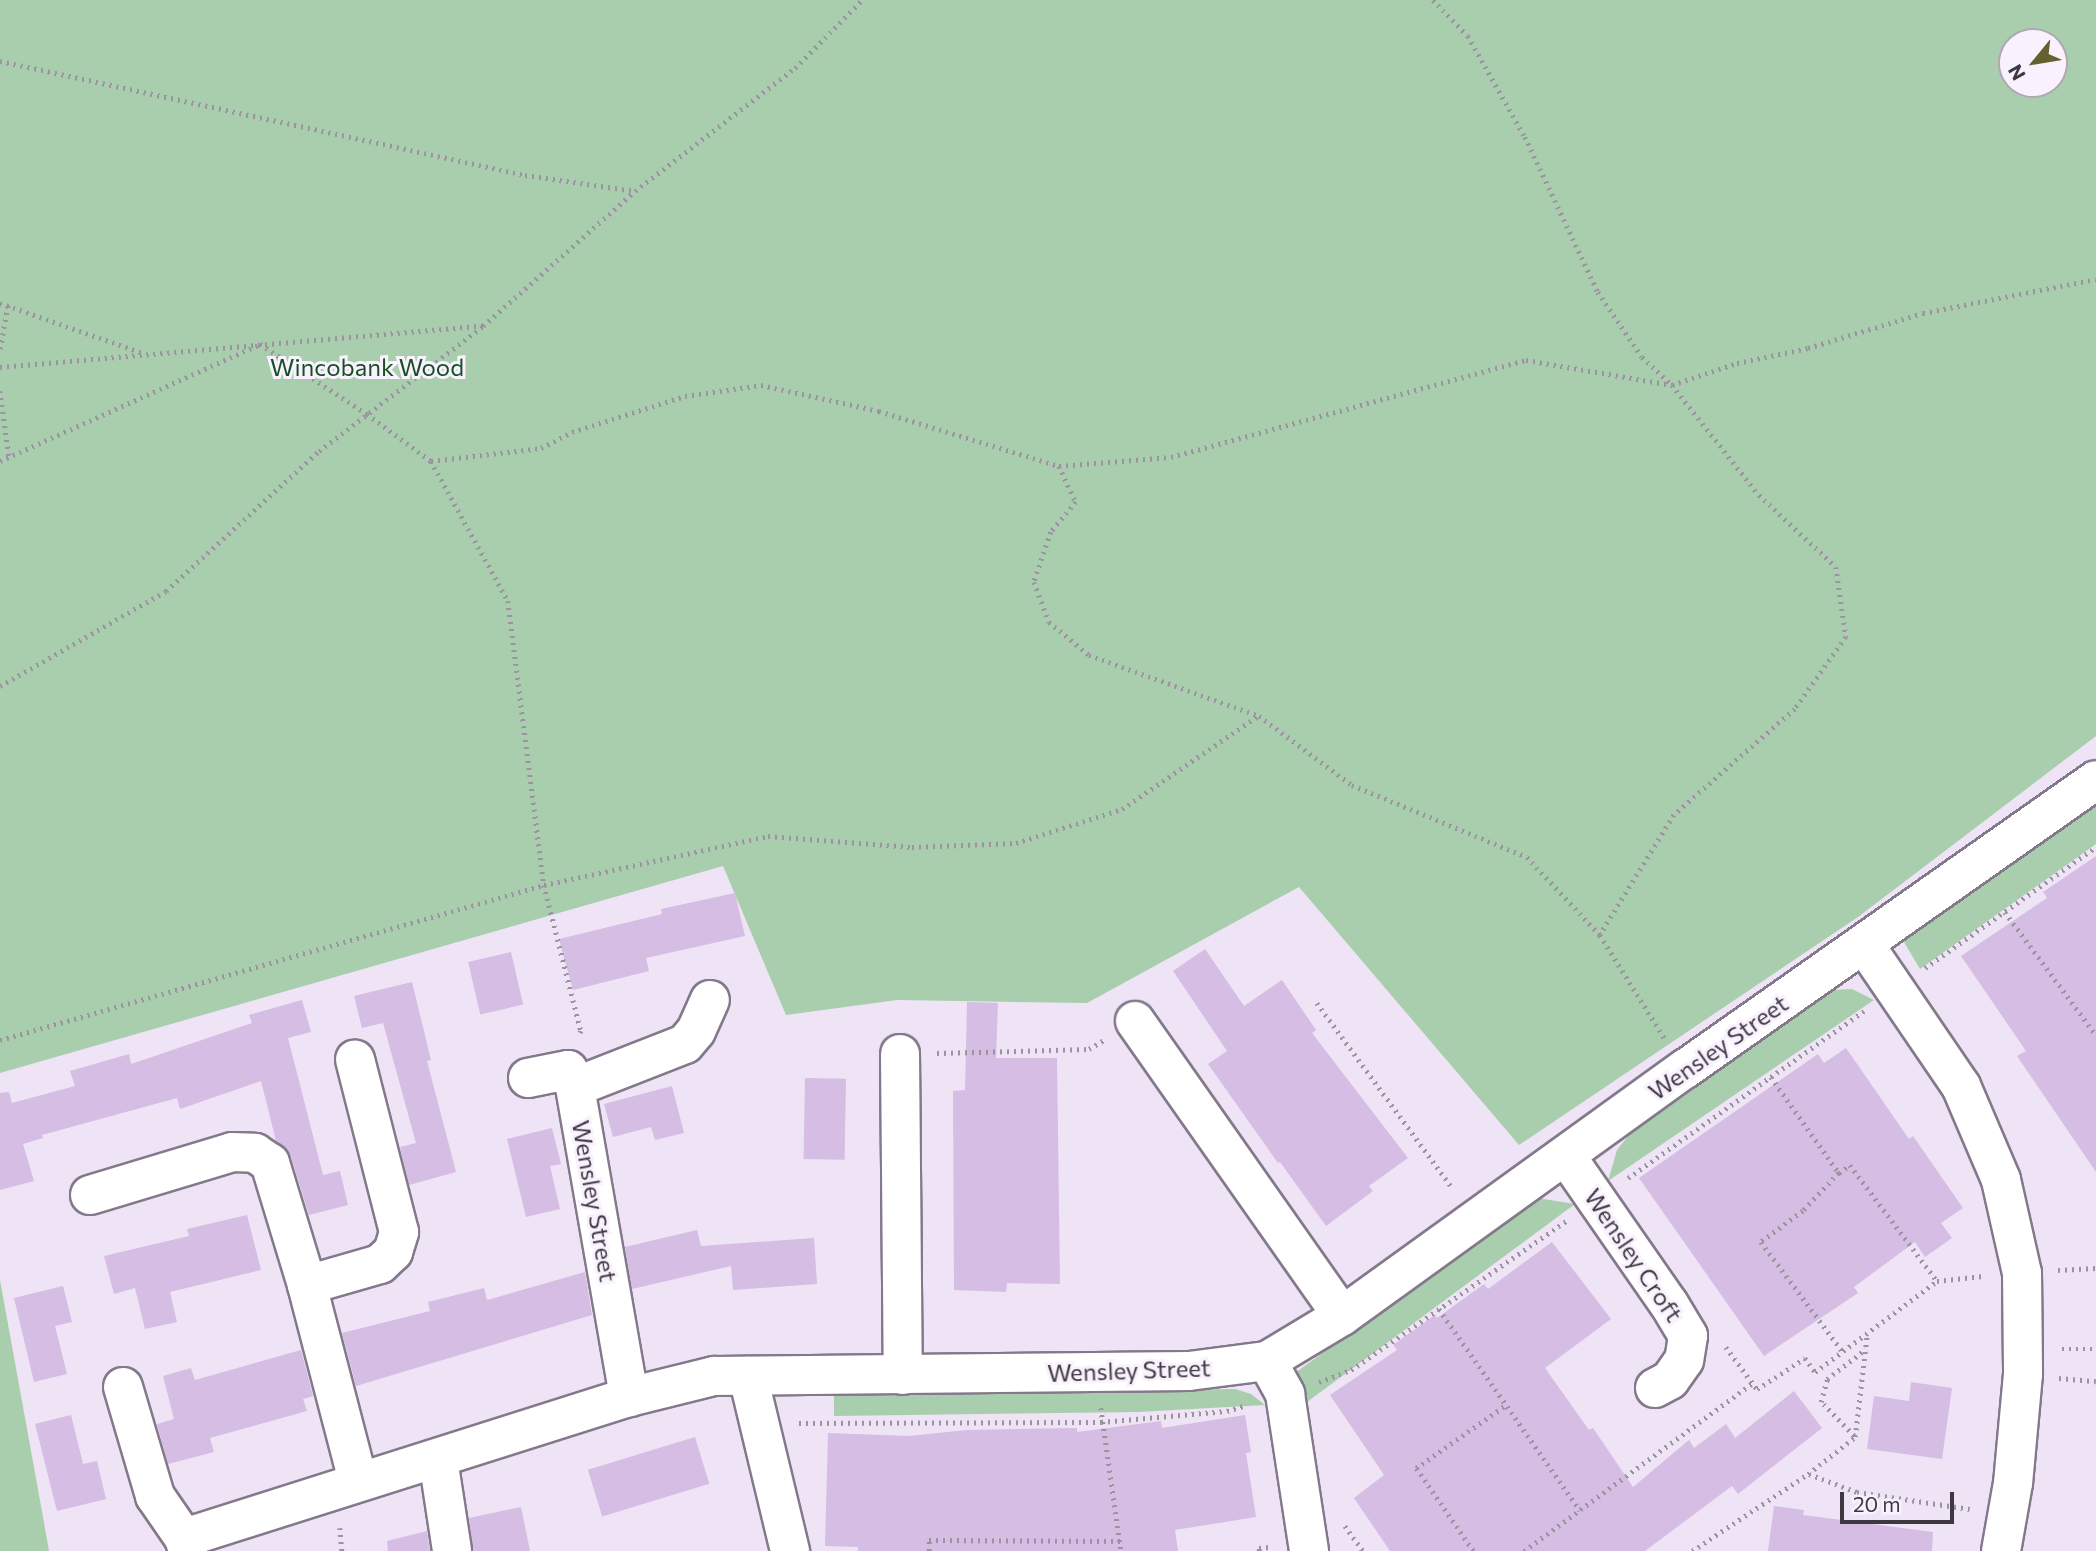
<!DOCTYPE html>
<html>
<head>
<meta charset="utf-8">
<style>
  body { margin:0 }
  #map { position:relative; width:2096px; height:1551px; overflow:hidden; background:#efe3f6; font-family:Commissioner,sans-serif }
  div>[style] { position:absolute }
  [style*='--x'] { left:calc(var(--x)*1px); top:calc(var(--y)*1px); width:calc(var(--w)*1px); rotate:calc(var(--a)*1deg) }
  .green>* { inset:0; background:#a9ceae }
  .building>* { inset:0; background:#d5bde4; transform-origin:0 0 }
  .path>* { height:4.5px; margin-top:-2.25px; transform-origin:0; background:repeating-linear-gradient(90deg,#9c93a1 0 2px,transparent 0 7px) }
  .roads { filter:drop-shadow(2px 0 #84798b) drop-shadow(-2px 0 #84798b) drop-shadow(0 2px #84798b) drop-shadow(0 -2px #84798b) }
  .minor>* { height:38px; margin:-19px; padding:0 19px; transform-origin:19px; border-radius:19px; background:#fff }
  span { translate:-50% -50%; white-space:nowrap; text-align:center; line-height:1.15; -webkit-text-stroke:6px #f9f2fe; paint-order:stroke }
  .park-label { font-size:24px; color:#174f25 }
  .street-label { font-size:24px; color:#3e3941 }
  .north { position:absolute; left:1998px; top:28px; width:70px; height:70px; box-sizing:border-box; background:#f9f2fe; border:2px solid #aea8b2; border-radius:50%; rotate:240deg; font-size:19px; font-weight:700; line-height:28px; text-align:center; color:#3e3941 }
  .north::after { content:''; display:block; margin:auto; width:24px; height:32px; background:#64612e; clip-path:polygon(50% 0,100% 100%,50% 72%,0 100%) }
  .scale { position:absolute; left:1840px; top:1492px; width:114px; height:32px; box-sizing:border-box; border:4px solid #3e3941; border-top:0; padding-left:9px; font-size:21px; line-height:24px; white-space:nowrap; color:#3e3941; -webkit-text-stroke:5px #f9f2fe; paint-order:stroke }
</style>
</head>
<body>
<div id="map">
  <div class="green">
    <div style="clip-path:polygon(evenodd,0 0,2096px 0,2096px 736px,1858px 917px,1519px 1145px,1299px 887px,1087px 1003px,897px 1000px,786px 1015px,723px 866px,0 1073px,0 0,2012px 42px,2054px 42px,2054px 84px,2012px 84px,2012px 42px)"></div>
    <div style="clip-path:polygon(2096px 797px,2096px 844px,1920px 969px,1904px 942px,1917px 925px)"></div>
    <div style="clip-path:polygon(1852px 989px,1874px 1000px,1608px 1181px,1617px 1150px,1629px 1135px,1833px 990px)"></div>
    <div style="clip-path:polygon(1537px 1198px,1575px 1204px,1307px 1402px,1295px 1373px)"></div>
    <div style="clip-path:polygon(0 1280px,41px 1506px,49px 1551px,0 1551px)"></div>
    <div style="clip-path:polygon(1235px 1389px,1251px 1394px,1265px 1405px,1138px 1412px,834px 1416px,834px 1395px)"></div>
  </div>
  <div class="building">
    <div style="clip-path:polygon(2096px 856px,2096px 1172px,2017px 1056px,2026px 1051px,1961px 956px,2047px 898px,2043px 892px)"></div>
    <div style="clip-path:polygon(735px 893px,745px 936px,646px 958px,649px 971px,573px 990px,559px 939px,662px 914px,661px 909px)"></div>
    <div style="clip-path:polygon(1205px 949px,1244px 1006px,1282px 980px,1316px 1030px,1312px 1033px,1408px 1158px,1369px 1186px,1373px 1191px,1326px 1226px,1280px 1162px,1278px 1163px,1208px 1064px,1227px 1051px,1173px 971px)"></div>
    <div style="left:511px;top:952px;width:54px;height:44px;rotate:77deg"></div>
    <div style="clip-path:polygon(412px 982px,431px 1060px,427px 1061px,456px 1172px,409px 1185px,400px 1147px,416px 1143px,383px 1023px,362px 1028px,354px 996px)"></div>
    <div style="clip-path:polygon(302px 1000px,311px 1032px,288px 1038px,323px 1175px,340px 1171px,348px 1205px,309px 1215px,291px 1157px,276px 1141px,261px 1081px,180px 1109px,177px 1098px,42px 1135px,43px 1138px,23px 1144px,34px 1181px,0 1190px,0 1093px,9px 1092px,12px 1103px,75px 1086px,70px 1071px,129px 1054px,131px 1064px,252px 1023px,249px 1015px)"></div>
    <div style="clip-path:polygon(967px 1002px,998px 1003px,996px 1058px,1057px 1058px,1060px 1284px,1007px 1283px,1006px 1292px,954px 1290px,953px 1091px,965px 1090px)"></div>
    <div style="clip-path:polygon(1846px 1048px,1909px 1139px,1913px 1136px,1963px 1208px,1941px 1223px,1952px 1238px,1925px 1257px,1915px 1242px,1854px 1287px,1858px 1293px,1764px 1356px,1639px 1178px,1818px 1054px,1824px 1063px)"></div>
    <div style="left:805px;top:1078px;width:41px;height:81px;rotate:1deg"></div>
    <div style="clip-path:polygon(672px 1086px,684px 1133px,655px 1140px,651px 1127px,613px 1137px,604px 1104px)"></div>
    <div style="clip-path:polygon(552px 1128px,561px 1164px,550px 1166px,560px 1209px,526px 1217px,507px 1139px)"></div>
    <div style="clip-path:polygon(247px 1215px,261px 1270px,170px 1292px,177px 1322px,145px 1329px,135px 1288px,114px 1294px,104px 1256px,189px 1236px,187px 1229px)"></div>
    <div style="clip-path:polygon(697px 1230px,701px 1246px,814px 1238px,817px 1284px,733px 1290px,731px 1266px,632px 1289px,625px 1247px)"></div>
    <div style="clip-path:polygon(1552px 1242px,1611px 1319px,1545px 1368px,1589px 1430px,1593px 1428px,1633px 1487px,1689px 1440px,1694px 1448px,1726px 1424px,1735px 1438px,1794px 1391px,1822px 1428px,1738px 1494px,1732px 1486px,1645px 1551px,1390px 1551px,1354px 1498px,1384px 1475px,1330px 1395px,1397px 1350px,1393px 1345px,1435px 1315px,1437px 1318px,1484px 1284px,1488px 1289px)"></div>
    <div style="clip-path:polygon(585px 1272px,592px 1315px,356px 1386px,342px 1333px,430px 1311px,428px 1302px,484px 1288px,487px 1300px)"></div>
    <div style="clip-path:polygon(63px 1286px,72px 1322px,55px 1326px,67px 1374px,34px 1382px,14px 1298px)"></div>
    <div style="clip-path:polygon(301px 1350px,313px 1396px,303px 1399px,307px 1411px,210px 1438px,214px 1452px,168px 1464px,157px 1424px,174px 1419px,163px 1376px,191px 1368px,195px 1380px)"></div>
    <div style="clip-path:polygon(1911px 1382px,1952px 1388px,1942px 1459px,1867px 1449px,1874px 1396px,1909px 1401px)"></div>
    <div style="clip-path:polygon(71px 1415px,83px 1464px,97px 1461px,106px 1499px,57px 1511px,35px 1424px)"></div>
    <div style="clip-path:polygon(1245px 1415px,1251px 1452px,1246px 1453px,1256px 1517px,1175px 1530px,1178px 1551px,858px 1551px,858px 1547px,825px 1546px,828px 1433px,909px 1436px,967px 1430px,1077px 1428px,1077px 1432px,1161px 1421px,1162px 1428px)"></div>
    <div style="left:695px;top:1437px;width:49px;height:112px;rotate:73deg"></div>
    <div style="clip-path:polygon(1774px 1506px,1804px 1510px,1803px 1515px,1933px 1532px,1932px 1551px,1768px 1551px)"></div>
    <div style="clip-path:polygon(521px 1507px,530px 1551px,473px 1551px,469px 1518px)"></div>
    <div style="clip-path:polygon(427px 1531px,430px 1551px,388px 1551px,387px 1541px)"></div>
  </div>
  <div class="path">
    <div style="--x:1433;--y:0;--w:50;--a:45.8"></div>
    <div style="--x:1468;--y:36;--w:116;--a:60.6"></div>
    <div style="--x:1525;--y:137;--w:171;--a:64.8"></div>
    <div style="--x:1598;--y:292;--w:78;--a:55.9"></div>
    <div style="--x:1642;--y:357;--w:41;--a:43"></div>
    <div style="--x:1672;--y:385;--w:140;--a:51.7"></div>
    <div style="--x:1759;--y:495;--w:105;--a:43.1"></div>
    <div style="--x:1836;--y:567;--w:71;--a:81.9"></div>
    <div style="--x:1846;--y:637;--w:88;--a:125.3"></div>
    <div style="--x:1795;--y:709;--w:161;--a:138.8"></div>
    <div style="--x:1674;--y:815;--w:141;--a:121.7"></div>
    <div style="--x:0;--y:61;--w:537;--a:12.25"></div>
    <div style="--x:525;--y:175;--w:111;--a:8.3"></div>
    <div style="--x:0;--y:303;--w:151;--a:19.3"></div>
    <div style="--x:0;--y:349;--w:46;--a:-79.9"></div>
    <div style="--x:0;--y:367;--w:485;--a:-4.9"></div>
    <div style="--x:0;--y:391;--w:66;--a:82.1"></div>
    <div style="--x:0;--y:461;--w:285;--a:-24.2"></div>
    <div style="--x:260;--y:344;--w:128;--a:33.2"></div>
    <div style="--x:367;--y:414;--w:79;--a:36.3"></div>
    <div style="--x:431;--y:461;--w:111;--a:-6.7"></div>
    <div style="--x:541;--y:448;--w:35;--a:-27"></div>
    <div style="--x:572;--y:432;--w:119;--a:-17.7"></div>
    <div style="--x:685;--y:396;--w:77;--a:-8.2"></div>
    <div style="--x:761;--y:385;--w:121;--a:12.4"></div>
    <div style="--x:879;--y:411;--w:188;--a:17"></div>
    <div style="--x:1059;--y:466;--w:40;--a:65"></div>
    <div style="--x:1076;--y:502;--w:39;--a:130"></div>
    <div style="--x:1051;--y:532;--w:53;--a:108.8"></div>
    <div style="--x:1034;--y:582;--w:43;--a:69.4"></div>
    <div style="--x:1049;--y:622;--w:52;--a:39.5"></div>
    <div style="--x:1089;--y:655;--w:181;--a:19.7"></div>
    <div style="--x:1259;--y:716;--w:116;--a:36.6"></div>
    <div style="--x:1352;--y:785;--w:189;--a:22.4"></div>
    <div style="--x:1527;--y:857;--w:107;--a:46.9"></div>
    <div style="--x:1600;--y:935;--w:123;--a:58"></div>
    <div style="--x:431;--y:461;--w:160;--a:61.2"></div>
    <div style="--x:508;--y:601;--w:286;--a:82.8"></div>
    <div style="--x:544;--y:885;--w:151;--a:75.8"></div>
    <div style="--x:581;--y:1031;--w:5;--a:112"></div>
    <div style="--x:1059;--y:466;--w:112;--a:-4.6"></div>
    <div style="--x:1171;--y:457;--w:368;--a:-15.3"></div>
    <div style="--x:1526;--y:360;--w:148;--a:9.7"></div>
    <div style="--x:1672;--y:385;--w:69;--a:-18.7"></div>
    <div style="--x:1737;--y:363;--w:73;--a:-11.9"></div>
    <div style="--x:1808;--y:348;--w:120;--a:-16.9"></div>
    <div style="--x:1923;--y:313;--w:176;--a:-11.1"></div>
    <div style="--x:0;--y:686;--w:191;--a:-29.8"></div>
    <div style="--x:166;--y:591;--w:207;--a:-42.5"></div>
    <div style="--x:319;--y:451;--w:206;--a:-37.3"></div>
    <div style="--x:483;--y:326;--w:203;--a:-41.6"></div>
    <div style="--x:635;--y:191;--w:202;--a:-37.6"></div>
    <div style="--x:795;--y:68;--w:95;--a:-45.4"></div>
    <div style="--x:2005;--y:912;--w:153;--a:53.5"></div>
    <div style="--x:1925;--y:968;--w:209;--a:-35.3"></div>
    <div style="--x:1317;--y:1003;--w:230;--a:53.8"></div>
    <div style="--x:0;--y:1040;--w:566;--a:-15.9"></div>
    <div style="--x:544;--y:885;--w:229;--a:-12.3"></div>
    <div style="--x:768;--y:836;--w:144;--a:4.4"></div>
    <div style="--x:912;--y:847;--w:104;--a:-2.2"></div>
    <div style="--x:1016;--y:843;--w:111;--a:-17.8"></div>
    <div style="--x:1122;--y:809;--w:165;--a:-34.4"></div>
    <div style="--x:937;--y:1053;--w:152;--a:-1.5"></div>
    <div style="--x:1089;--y:1049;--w:17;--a:-31"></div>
    <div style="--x:1771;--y:1077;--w:118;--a:54.7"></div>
    <div style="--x:1839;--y:1173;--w:14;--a:-36"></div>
    <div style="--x:1850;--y:1165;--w:145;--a:53.1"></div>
    <div style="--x:1937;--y:1281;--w:46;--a:-6.2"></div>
    <div style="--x:1839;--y:1173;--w:52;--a:133.5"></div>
    <div style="--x:1803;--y:1211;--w:52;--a:143.6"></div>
    <div style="--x:1761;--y:1242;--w:137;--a:53.3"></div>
    <div style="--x:1628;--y:1178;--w:289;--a:-35.3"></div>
    <div style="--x:2058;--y:1270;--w:38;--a:-3"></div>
    <div style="--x:1439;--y:1309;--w:246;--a:55"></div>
    <div style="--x:1726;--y:1347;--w:52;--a:53.6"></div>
    <div style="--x:1757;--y:1389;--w:57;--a:-32.9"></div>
    <div style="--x:1805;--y:1358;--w:17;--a:54"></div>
    <div style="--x:1815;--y:1372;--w:152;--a:-36.7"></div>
    <div style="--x:2062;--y:1349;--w:34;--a:0"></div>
    <div style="--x:2059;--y:1378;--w:37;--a:5"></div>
    <div style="--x:1319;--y:1382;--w:34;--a:-21"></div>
    <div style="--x:1351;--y:1370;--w:262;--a:-34.7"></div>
    <div style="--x:1101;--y:1408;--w:144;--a:82"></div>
    <div style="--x:799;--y:1423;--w:302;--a:-0.2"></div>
    <div style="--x:1101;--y:1422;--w:126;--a:-5"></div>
    <div style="--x:1227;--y:1411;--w:21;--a:-17"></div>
    <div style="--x:1854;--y:1436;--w:47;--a:-134.1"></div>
    <div style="--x:1821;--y:1402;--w:24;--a:-75"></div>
    <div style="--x:1827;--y:1379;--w:49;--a:-37.6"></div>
    <div style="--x:1809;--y:1474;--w:51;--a:20.6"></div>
    <div style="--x:1857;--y:1492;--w:114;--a:8.6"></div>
    <div style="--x:1345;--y:1526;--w:31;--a:54"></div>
    <div style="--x:340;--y:1528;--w:23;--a:85"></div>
    <div style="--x:929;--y:1551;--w:11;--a:-90"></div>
    <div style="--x:929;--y:1540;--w:191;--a:0.3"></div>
    <div style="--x:1259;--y:1551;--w:3;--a:-90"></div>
    <div style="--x:1259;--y:1548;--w:10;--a:-6"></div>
    <div style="--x:1473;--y:1551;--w:101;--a:-124.5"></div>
    <div style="--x:1416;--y:1468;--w:110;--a:-35"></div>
    <div style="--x:1524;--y:1551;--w:284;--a:-36.3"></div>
    <div style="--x:1692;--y:1551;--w:139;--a:-33.6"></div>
    <div style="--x:1808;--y:1474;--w:60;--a:-38.2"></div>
    <div style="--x:1855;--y:1437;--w:103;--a:-83.3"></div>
  </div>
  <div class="roads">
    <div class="minor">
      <div style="--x:1864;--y:944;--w:172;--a:55.7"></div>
      <div style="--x:1961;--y:1086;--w:102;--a:66.9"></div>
      <div style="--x:2001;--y:1180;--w:95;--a:77.3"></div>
      <div style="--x:2022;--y:1273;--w:101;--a:89.4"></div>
      <div style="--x:2023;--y:1374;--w:109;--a:95.2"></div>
      <div style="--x:2013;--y:1483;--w:69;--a:100"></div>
      <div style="--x:1135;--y:1021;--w:360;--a:54.9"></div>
      <div style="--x:900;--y:1054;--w:321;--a:89.5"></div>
      <div style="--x:528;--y:1078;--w:41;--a:-11.3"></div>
      <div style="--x:568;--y:1070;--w:18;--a:68"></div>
      <div style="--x:575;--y:1087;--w:315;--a:80.1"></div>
      <div style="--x:575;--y:1087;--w:118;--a:-21.4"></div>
      <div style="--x:685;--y:1044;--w:17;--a:-50"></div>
      <div style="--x:696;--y:1031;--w:34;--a:-66"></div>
      <div style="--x:1566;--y:1156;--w:180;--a:55.2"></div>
      <div style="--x:1669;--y:1304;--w:37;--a:59"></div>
      <div style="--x:1688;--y:1336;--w:24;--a:99"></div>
      <div style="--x:1684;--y:1360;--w:24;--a:125"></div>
      <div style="--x:1670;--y:1380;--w:17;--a:152"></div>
      <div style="--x:90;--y:1195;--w:148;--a:-16.8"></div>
      <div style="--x:232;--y:1152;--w:23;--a:2"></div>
      <div style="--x:255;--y:1153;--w:18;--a:34"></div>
      <div style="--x:270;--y:1163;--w:127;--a:73.1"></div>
      <div style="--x:307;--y:1285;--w:203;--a:75.4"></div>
      <div style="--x:307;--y:1285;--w:76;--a:-16"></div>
      <div style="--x:380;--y:1264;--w:18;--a:-43"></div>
      <div style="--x:393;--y:1252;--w:21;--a:-73"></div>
      <div style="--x:399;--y:1232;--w:178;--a:-104.3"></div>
      <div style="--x:1267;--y:1361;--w:38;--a:61"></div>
      <div style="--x:1285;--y:1394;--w:159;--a:81.3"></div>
      <div style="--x:748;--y:1376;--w:180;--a:76.5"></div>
      <div style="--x:123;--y:1387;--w:114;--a:73.6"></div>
      <div style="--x:155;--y:1496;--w:51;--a:55.4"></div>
      <div style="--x:184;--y:1538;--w:14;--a:73"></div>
      <div style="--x:438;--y:1459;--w:93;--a:81.3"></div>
      <div style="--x:184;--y:1538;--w:467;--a:-17.6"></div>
      <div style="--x:629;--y:1397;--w:88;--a:-13.9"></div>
      <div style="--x:714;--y:1376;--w:475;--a:-0.6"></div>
      <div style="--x:1189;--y:1371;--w:79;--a:-7.3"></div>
      <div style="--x:1267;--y:1361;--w:87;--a:-31"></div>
      <div style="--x:1342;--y:1316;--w:423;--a:-35.8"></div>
      <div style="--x:1685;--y:1069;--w:502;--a:-35.11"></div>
    </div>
  </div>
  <div class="park-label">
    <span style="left:367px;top:367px">Wincobank Wood</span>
  </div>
  <div class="street-label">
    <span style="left:1718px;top:1047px;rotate:-35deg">Wensley Street</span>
    <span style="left:595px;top:1201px;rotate:80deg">Wensley Street</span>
    <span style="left:1634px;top:1255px;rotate:56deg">Wensley Croft</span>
    <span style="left:1129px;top:1370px;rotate:-2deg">Wensley Street</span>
  </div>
  <div class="north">N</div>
  <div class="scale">20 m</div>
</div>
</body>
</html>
